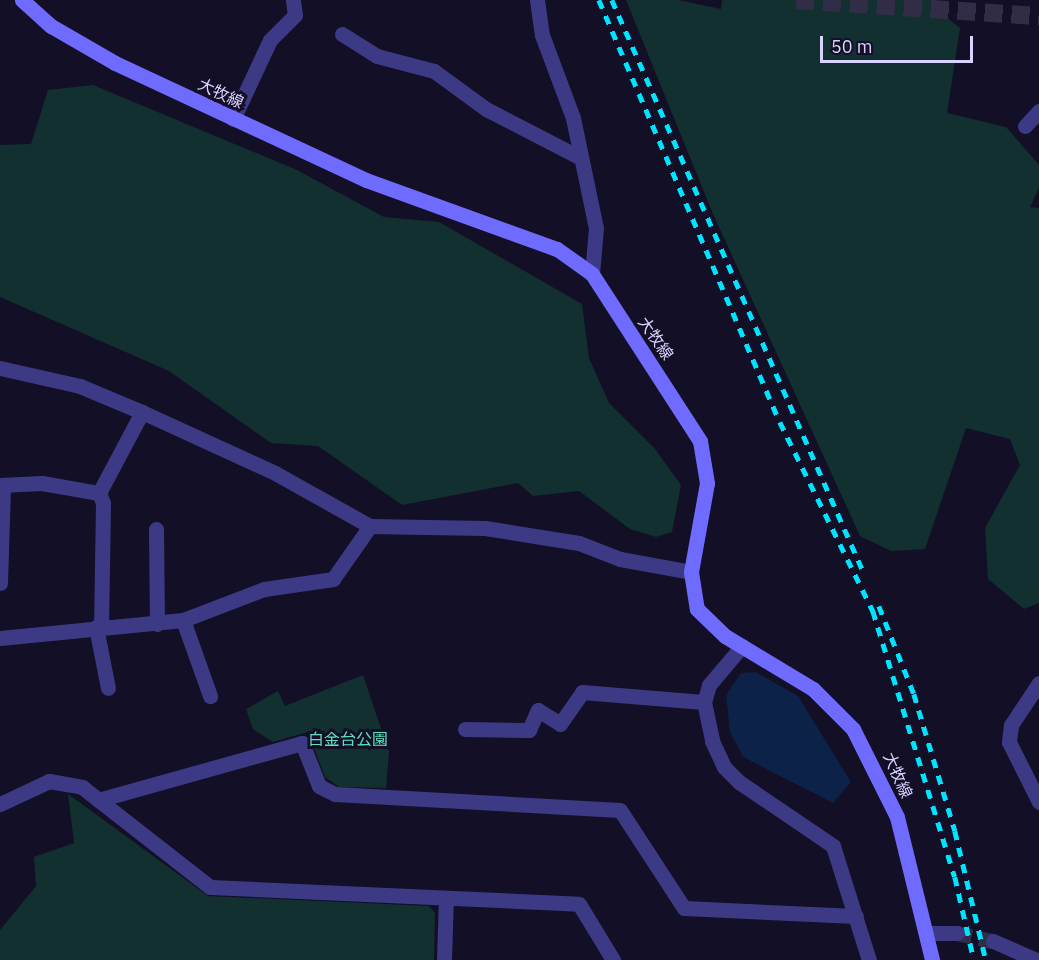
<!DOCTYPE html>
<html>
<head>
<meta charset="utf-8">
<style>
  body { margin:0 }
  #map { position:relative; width:1039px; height:960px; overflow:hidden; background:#130f26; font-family:"IBM Plex Sans","Noto Sans JP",sans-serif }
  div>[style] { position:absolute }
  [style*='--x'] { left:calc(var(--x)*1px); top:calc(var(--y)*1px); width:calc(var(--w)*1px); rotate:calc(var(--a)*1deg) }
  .green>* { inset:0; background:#12302f }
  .water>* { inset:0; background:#0c2248 }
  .street-tunnel>* { height:15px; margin-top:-7.5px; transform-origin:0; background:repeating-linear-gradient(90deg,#312d47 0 15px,transparent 0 23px) }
  .highway-tunnel>* { height:18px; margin-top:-9px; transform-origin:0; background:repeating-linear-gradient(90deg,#312d47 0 18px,transparent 0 27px) }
  .street>* { height:15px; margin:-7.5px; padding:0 7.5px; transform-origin:7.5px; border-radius:7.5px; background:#3d3a85 }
  .secondary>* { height:15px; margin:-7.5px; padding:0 7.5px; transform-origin:7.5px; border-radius:7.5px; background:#6f6bff }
  .rail>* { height:4.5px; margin-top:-2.25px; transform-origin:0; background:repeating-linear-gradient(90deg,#00e5ff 0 9px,transparent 0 17px) }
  span { translate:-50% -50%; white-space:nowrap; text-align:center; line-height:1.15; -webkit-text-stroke:6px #130f26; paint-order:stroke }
  .street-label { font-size:16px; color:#d9d4ff }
  .park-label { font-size:16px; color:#5fe0c0 }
  .scale { position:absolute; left:820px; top:36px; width:153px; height:27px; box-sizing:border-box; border:3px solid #d9d4ff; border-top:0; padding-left:8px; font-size:18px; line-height:21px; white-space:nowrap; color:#d9d4ff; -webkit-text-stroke:4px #130f26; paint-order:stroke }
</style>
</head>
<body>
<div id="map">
  <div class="green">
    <div style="clip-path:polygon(626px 0,678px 0,721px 9px,722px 0,935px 0,934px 7px,960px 28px,947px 113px,1006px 127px,1039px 165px,1039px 188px,1030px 207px,1039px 208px,1039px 603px,1024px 609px,988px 579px,985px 528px,1020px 465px,1010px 439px,966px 428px,925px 549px,891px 551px,860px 536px,713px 214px)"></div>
    <div style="clip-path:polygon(93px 85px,297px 170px,384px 217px,439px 222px,582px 304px,589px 358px,609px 403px,655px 449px,681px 485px,672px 532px,656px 537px,630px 529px,579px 491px,533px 496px,518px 483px,402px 505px,318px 446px,271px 443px,169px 371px,0 297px,0 145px,31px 144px,48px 90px)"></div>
    <div style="clip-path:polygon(363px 675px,389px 752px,386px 788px,339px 787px,325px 777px,308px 732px,273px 742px,253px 729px,246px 709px,278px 691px,285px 706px)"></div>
    <div style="clip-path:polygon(68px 794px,208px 896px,429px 906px,435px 913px,434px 960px,0 960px,0 930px,36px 886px,34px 857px,74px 843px)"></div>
  </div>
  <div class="water">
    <div style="clip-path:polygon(756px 672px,798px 696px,851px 782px,833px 803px,743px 757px,730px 732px,726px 695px,741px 673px)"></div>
  </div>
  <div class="street-tunnel">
    <div style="--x:957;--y:933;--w:37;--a:13"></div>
  </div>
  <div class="highway-tunnel">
    <div style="--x:796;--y:0;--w:244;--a:3.8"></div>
  </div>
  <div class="street">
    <div style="--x:537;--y:0;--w:35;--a:82"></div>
    <div style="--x:542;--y:35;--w:89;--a:69.5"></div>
    <div style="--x:573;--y:118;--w:112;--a:78.2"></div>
    <div style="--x:596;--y:228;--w:46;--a:95"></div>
    <div style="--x:342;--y:34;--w:41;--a:32.2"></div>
    <div style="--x:377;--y:56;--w:59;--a:14.7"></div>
    <div style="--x:434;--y:71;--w:64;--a:36.2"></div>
    <div style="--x:486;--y:109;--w:107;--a:27.3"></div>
    <div style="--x:233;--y:119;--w:87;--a:-64.9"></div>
    <div style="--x:270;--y:40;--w:35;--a:-45"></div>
    <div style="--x:295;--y:15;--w:15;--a:-98"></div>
    <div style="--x:1025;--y:126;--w:21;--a:-47"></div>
    <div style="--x:0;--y:368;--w:82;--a:12.7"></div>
    <div style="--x:80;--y:386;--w:67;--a:22.8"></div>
    <div style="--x:142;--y:412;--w:146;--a:24.6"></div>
    <div style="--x:275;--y:473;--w:109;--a:29.2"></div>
    <div style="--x:370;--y:526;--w:115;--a:1"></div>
    <div style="--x:485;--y:528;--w:95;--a:9.1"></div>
    <div style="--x:579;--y:543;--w:44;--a:21.3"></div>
    <div style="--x:620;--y:559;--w:72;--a:10.4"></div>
    <div style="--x:0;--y:485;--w:42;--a:-2.7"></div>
    <div style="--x:42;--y:483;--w:58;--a:10"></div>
    <div style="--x:99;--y:493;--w:11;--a:68"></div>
    <div style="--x:103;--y:503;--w:123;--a:90.9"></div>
    <div style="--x:99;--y:493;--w:92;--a:-62"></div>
    <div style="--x:156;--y:529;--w:95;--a:89.4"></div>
    <div style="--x:0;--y:583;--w:98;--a:-88.2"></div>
    <div style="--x:183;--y:620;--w:81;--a:70.4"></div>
    <div style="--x:96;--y:627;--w:62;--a:78.9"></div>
    <div style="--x:0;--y:638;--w:184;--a:-5.6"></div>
    <div style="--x:183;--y:620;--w:87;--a:-20.9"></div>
    <div style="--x:264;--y:589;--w:70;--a:-8.2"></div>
    <div style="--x:333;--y:579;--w:65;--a:-55.1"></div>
    <div style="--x:742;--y:646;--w:51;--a:130.2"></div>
    <div style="--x:709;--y:685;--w:18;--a:106"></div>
    <div style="--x:704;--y:702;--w:40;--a:78"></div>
    <div style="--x:712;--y:741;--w:29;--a:65"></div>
    <div style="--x:724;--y:767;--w:21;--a:45"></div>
    <div style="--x:739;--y:782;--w:114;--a:34.2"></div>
    <div style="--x:833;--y:846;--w:120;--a:72.5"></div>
    <div style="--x:1039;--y:683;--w:50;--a:123.7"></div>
    <div style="--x:1011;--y:725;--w:17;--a:97"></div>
    <div style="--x:1009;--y:742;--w:67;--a:63.4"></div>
    <div style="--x:465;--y:729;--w:64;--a:0.9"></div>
    <div style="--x:529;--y:730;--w:22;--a:-66"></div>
    <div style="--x:538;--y:710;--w:26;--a:32"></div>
    <div style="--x:560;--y:724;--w:39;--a:-55"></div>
    <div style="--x:582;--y:692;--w:122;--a:4.7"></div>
    <div style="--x:98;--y:800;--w:212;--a:-15.6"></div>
    <div style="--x:302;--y:743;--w:46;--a:68.4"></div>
    <div style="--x:319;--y:786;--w:18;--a:27"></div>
    <div style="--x:335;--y:794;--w:285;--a:3.2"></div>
    <div style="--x:620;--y:810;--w:117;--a:56.9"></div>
    <div style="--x:684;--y:908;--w:172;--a:2.7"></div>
    <div style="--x:0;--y:804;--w:54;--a:-25.1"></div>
    <div style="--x:49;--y:781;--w:34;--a:10"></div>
    <div style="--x:82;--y:787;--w:162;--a:38"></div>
    <div style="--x:210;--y:887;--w:369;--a:2.6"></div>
    <div style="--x:579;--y:904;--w:66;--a:58.7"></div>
    <div style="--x:927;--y:933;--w:30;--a:0"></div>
    <div style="--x:993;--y:941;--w:47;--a:23.8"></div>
    <div style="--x:444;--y:960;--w:62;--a:-88.2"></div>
  </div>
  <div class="secondary">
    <div style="--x:22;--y:0;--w:39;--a:42"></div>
    <div style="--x:51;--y:26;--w:74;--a:30"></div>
    <div style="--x:115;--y:63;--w:277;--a:25"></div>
    <div style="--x:366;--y:180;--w:203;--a:19.9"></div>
    <div style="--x:557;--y:249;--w:43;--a:35.5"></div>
    <div style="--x:592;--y:274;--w:199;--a:57.1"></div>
    <div style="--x:700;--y:441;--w:43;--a:80.5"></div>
    <div style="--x:707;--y:483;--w:90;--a:100.2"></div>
    <div style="--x:691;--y:572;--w:37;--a:81"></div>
    <div style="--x:697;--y:609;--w:39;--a:44"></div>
    <div style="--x:725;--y:636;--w:103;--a:31.1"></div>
    <div style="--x:813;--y:689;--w:57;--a:45"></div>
    <div style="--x:853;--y:729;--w:98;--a:63.4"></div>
    <div style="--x:897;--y:817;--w:147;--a:76.2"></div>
  </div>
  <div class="rail">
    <div style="--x:599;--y:0;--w:459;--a:66.8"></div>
    <div style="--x:780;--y:422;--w:211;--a:63.8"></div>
    <div style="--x:873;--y:611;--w:278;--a:72.9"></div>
    <div style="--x:955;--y:877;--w:85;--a:77.1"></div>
    <div style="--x:612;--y:0;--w:624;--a:66.27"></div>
    <div style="--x:879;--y:606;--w:95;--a:68.3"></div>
    <div style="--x:914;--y:694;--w:143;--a:73.3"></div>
    <div style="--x:955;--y:831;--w:133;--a:76.5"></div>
  </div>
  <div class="street-label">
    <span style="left:221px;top:93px;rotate:25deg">大牧線</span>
    <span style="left:656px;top:338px;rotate:55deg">大牧線</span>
    <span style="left:898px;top:775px;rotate:66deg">大牧線</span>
  </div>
  <div class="park-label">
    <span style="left:348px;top:739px">白金台公園</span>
  </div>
  <div class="scale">50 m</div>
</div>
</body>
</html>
